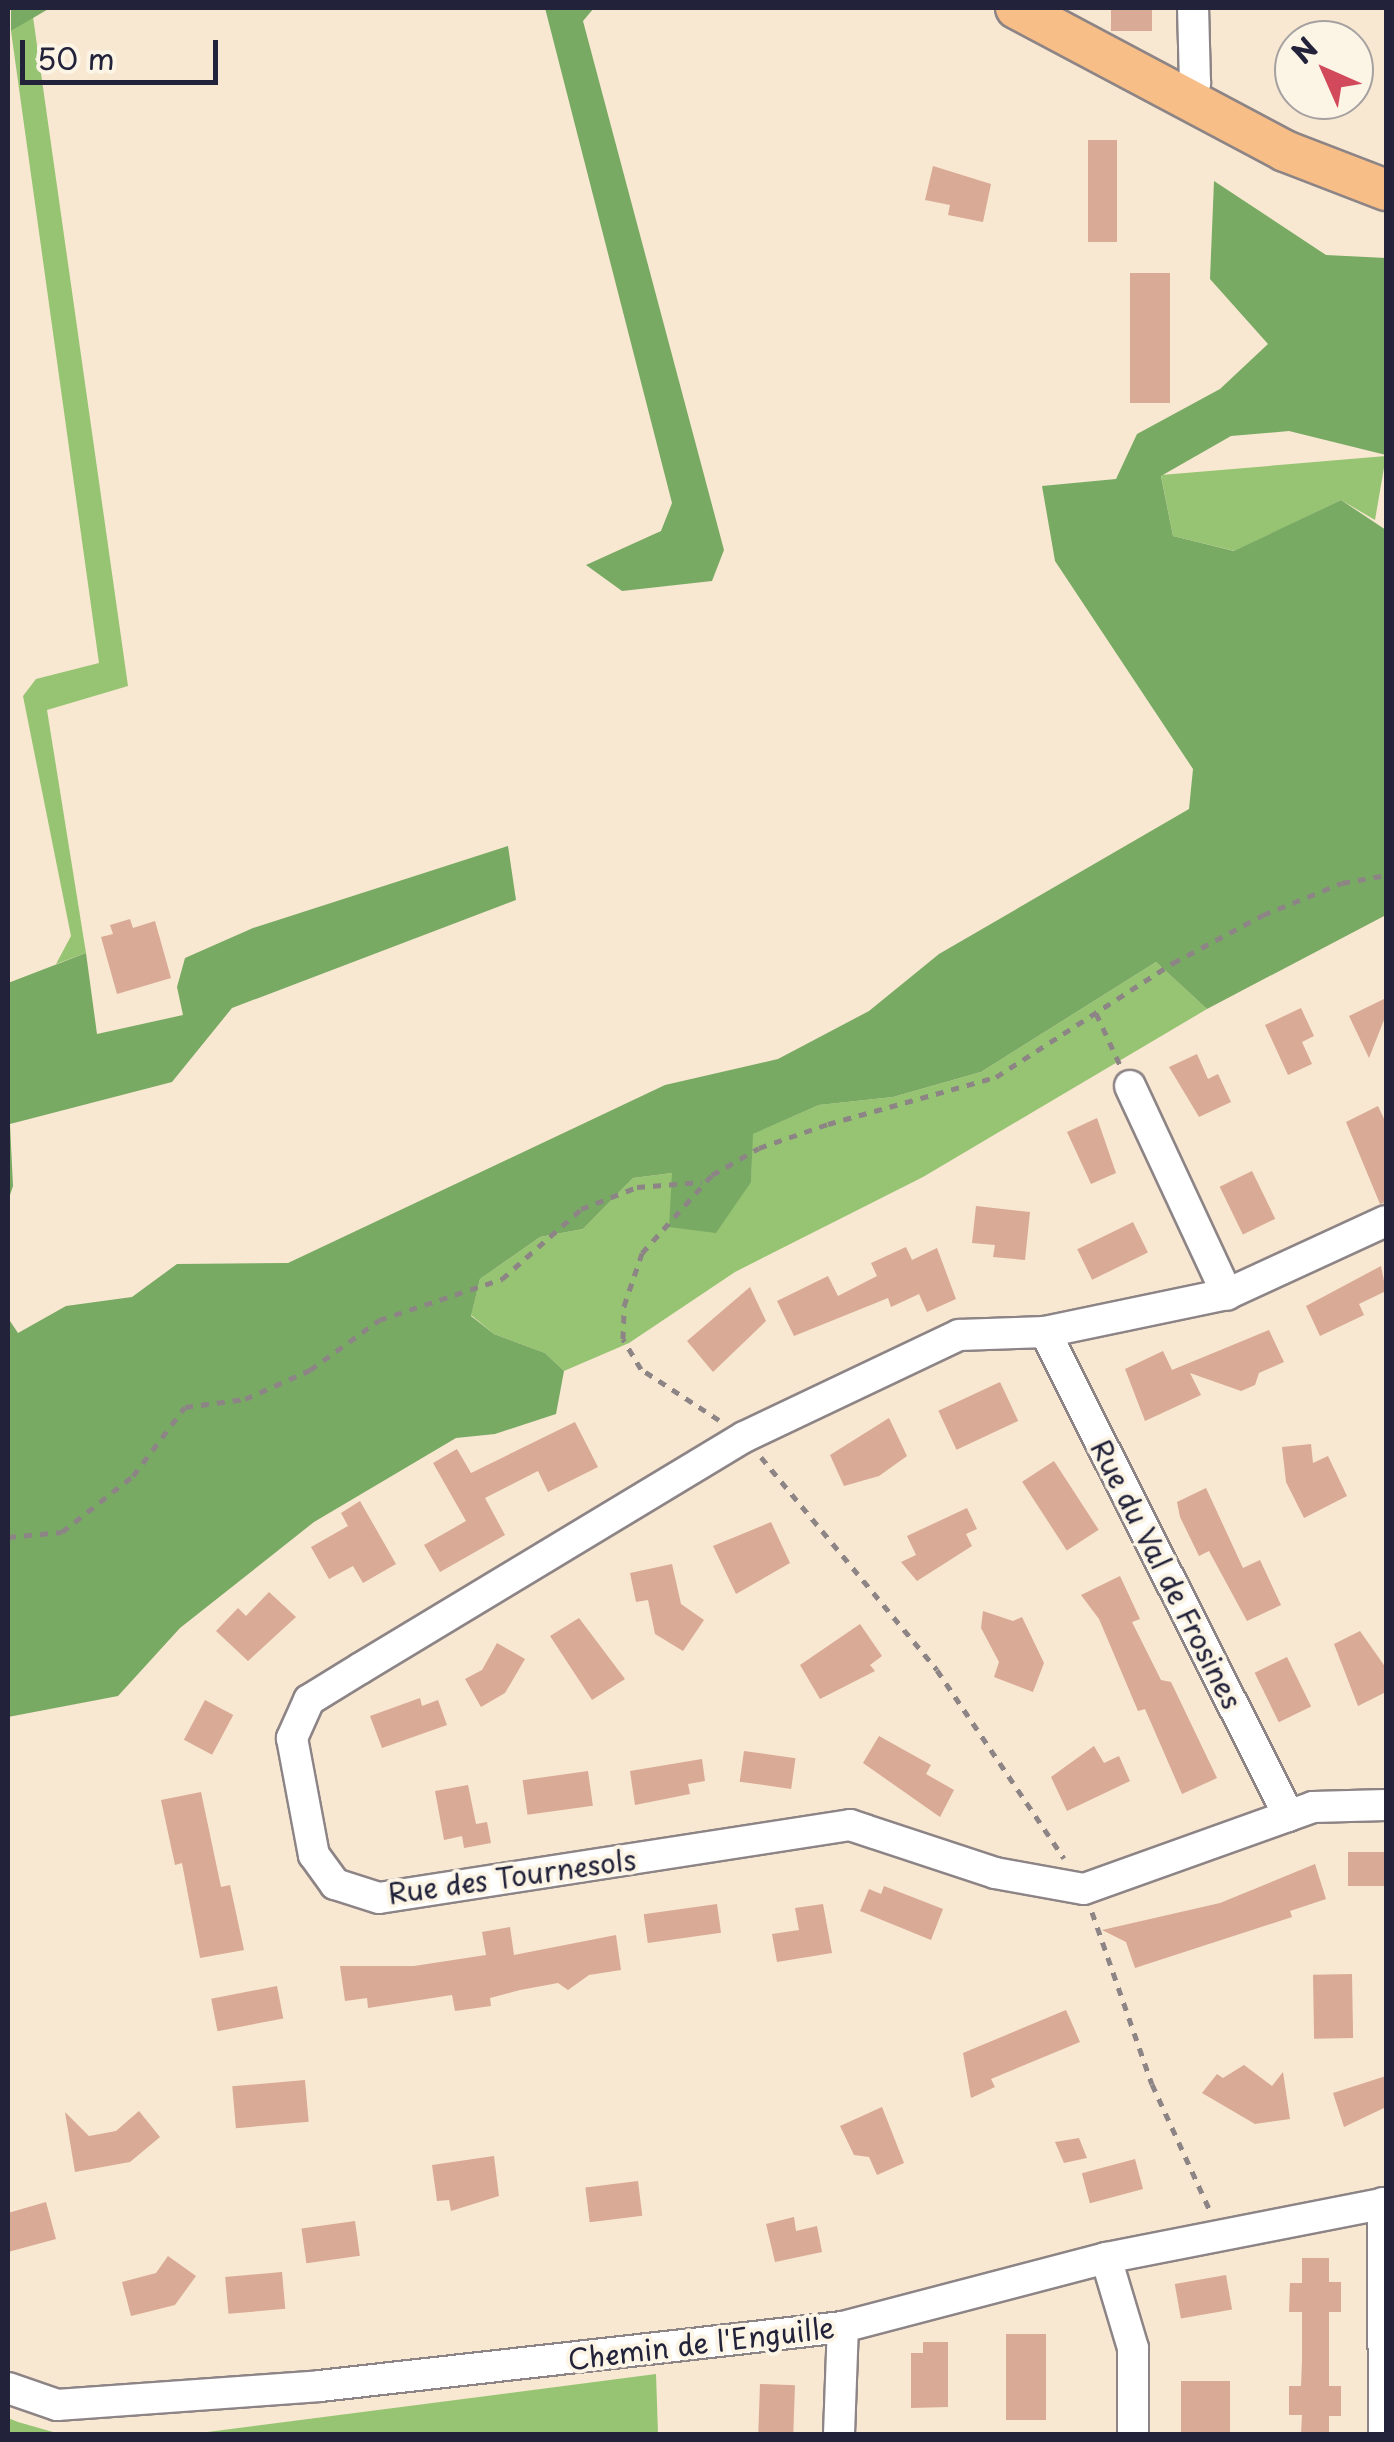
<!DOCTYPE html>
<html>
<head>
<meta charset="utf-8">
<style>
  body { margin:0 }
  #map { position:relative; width:1394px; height:2442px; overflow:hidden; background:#f8e7d1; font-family:"Playpen Sans",sans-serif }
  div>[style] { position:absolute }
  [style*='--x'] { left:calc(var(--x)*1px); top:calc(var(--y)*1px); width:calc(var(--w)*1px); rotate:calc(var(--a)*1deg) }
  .green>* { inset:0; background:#96c472 }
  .forest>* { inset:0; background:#78aa64 }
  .building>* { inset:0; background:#d9aa95; transform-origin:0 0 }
  .path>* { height:5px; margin-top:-2.5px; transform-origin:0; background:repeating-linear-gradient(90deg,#8d8486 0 8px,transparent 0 16px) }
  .roads { filter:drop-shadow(2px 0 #8d8486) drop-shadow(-2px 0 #8d8486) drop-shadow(0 2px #8d8486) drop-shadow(0 -2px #8d8486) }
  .minor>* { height:30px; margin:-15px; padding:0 15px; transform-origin:15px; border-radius:15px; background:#fff }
  .major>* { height:40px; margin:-20px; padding:0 20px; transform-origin:20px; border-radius:20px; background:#f7be87 }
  span { translate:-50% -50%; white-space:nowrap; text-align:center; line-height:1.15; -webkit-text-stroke:8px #fcf5e5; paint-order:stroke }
  .street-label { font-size:28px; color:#22223b }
  .frame { position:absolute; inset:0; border:10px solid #22223b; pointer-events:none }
  .north { position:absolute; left:1274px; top:20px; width:100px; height:100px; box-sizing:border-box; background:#fcf5e5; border:2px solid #a5a1a1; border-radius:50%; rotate:315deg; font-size:28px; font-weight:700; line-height:40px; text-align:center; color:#22223b }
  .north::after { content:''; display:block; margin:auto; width:35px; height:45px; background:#d1495b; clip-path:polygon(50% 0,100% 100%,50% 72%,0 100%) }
  .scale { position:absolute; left:20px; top:40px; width:198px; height:45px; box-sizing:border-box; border:5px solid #22223b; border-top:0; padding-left:12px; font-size:30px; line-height:35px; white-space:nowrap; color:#22223b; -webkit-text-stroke:8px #fcf5e5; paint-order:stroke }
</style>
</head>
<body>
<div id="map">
  <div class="green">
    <div style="clip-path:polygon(33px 17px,128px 686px,47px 710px,86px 953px,56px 964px,71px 936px,23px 696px,36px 679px,99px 663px,11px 31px)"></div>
    <div style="clip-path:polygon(1386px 456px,1375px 520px,1341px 500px,1235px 551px,1173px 536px,1161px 475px)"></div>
    <div style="clip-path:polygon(1156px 962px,1207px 1009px,923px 1177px,735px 1272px,629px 1343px,564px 1371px,545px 1353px,494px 1334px,471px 1315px,480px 1279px,540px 1237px,583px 1229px,633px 1178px,672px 1173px,751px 1182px,752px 1134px,819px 1105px,893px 1097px,981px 1072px)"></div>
    <div style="clip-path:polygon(656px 2374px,658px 2434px,192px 2434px)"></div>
    <div style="clip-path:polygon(8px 2418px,18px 2422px,60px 2434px,8px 2434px)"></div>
  </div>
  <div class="forest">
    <div style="clip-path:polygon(11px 8px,50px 8px,11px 31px)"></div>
    <div style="clip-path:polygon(545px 8px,594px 8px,583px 21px,724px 550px,712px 581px,622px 591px,586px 565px,661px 531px,672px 503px)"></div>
    <div style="clip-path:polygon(1214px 181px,1326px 255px,1386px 258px,1386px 455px,1289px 431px,1231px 436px,1161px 476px,1173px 536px,1234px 551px,1341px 500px,1386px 530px,1386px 915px,1207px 1009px,1156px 962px,981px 1072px,893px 1097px,819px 1105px,753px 1134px,751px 1182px,716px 1233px,669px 1227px,672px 1173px,633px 1178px,583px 1229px,540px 1237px,480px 1279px,471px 1316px,494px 1334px,545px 1353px,564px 1371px,556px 1414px,495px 1434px,456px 1438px,314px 1522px,180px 1628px,118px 1696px,8px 1717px,8px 1318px,18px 1333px,66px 1306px,132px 1297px,177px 1264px,288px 1263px,665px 1085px,778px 1059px,869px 1011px,939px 954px,1189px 809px,1193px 769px,1055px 561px,1042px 486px,1116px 479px,1137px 434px,1220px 389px,1268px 344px,1210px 279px)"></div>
    <div style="clip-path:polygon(508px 846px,516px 900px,232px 1008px,172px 1082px,10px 1124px,13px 1186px,8px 1201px,8px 983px,86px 953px,97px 1034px,183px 1015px,177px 987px,185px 958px,253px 928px)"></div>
  </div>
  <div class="building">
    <div style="left:1111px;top:8px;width:41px;height:23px"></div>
    <div style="left:1088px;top:140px;width:29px;height:102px"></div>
    <div style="clip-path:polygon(933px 166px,991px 184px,983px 222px,948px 215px,950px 205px,925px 200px)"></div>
    <div style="left:1130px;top:273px;width:40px;height:130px"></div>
    <div style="clip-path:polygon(130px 919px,133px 928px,155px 921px,171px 978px,117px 994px,101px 937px,113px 934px,110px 925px)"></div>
    <div style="clip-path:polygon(1386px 998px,1386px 1015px,1369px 1058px,1349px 1016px)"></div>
    <div style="clip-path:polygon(1301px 1008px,1314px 1036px,1302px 1042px,1312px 1064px,1288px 1075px,1265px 1025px)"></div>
    <div style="clip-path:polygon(1197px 1054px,1208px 1079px,1218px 1074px,1231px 1102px,1199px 1117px,1169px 1067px)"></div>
    <div style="clip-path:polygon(1378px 1106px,1386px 1123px,1386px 1202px,1380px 1204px,1346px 1122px)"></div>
    <div style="clip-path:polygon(1097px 1118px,1116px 1173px,1091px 1184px,1067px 1132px)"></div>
    <div style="left:1252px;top:1171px;width:53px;height:36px;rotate:64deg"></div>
    <div style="clip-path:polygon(976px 1206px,1030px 1212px,1025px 1260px,993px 1257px,995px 1245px,972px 1243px)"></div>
    <div style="left:1133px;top:1222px;width:34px;height:62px;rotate:64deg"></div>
    <div style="clip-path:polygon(906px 1247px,912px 1260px,937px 1248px,956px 1299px,927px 1312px,919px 1294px,891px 1307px,888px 1298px,794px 1336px,777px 1301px,828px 1276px,838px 1296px,877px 1276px,871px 1263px)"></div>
    <div style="clip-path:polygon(1381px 1266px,1386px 1291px,1359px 1304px,1364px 1315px,1320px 1336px,1306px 1306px)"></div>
    <div style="clip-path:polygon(750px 1287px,766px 1321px,713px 1372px,687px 1341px)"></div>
    <div style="clip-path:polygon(1269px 1330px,1284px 1362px,1259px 1373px,1255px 1385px,1241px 1391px,1190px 1373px,1201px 1395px,1145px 1421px,1125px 1369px,1163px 1351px,1172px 1370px)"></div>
    <div style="left:1000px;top:1382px;width:43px;height:68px;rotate:65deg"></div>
    <div style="clip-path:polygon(889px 1418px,907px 1456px,879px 1476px,844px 1486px,830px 1455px)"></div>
    <div style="clip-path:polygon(575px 1422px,598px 1467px,548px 1492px,538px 1471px,485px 1498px,505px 1535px,440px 1572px,424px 1545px,466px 1521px,433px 1463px,457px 1449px,471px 1473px)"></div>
    <div style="clip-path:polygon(1311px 1444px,1313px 1463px,1328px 1456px,1347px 1496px,1304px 1518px,1286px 1482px,1282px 1447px)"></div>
    <div style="left:1054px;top:1461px;width:82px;height:38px;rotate:57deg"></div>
    <div style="clip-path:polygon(1206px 1488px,1243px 1568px,1260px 1560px,1281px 1605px,1247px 1621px,1209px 1551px,1199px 1556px,1180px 1517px,1177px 1502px)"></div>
    <div style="clip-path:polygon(360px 1501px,396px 1564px,363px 1583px,353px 1566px,329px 1579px,311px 1547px,348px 1526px,341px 1513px)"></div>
    <div style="clip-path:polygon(967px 1508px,977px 1529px,966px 1534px,972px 1546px,917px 1581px,901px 1562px,916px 1555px,907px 1536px)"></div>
    <div style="clip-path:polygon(771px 1522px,790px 1563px,736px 1594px,713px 1546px)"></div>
    <div style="clip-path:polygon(672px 1564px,681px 1604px,704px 1620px,683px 1651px,655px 1634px,648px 1600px,636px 1602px,630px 1573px)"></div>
    <div style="clip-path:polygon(1120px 1576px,1140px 1619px,1132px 1622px,1161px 1680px,1171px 1682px,1217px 1778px,1182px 1794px,1145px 1709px,1138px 1711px,1099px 1619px,1081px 1595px)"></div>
    <div style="clip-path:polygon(269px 1592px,296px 1617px,248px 1661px,216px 1631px,238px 1608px,246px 1616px)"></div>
    <div style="clip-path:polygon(983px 1611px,1013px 1621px,1022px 1617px,1044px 1663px,1033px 1692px,994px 1677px,999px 1662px,981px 1628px)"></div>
    <div style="clip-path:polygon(579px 1618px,625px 1679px,592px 1700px,550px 1636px)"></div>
    <div style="clip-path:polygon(860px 1624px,882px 1656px,870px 1665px,875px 1671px,820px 1699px,800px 1665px)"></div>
    <div style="clip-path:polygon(1360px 1631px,1386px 1668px,1386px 1692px,1358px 1706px,1334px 1644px)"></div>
    <div style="clip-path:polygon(497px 1643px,525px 1659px,505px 1693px,481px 1707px,465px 1679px,482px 1670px)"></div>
    <div style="left:1287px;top:1657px;width:55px;height:36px;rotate:64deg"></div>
    <div style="clip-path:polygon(420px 1698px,422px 1706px,438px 1700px,447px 1725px,382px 1748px,370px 1716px)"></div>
    <div style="left:205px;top:1700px;width:32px;height:45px;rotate:28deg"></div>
    <div style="clip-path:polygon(879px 1736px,931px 1765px,926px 1774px,954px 1790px,940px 1817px,863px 1763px)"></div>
    <div style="clip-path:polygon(1094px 1746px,1104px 1763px,1119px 1756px,1130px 1781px,1067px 1811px,1051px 1777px)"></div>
    <div style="left:744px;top:1751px;width:52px;height:31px;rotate:8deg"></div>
    <div style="clip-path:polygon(702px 1759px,705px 1781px,688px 1784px,690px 1794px,635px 1805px,630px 1771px)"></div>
    <div style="left:588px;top:1771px;width:35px;height:66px;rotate:82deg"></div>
    <div style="clip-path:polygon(468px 1785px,476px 1824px,487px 1822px,491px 1843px,464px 1848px,462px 1836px,444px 1840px,435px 1791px)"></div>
    <div style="clip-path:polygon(201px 1792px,221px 1887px,230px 1885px,244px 1950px,200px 1958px,182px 1863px,175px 1865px,161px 1800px)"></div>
    <div style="left:1386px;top:1852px;width:34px;height:38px;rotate:90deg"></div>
    <div style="clip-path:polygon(1315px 1864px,1326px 1899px,1290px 1911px,1292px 1917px,1135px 1968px,1126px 1942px,1102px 1930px,1220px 1903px)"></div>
    <div style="clip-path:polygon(884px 1886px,943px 1909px,931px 1940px,860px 1911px,869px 1889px,881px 1894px)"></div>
    <div style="left:717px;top:1904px;width:29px;height:74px;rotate:82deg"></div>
    <div style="clip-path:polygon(823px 1904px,832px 1953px,777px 1962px,772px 1934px,799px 1930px,795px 1908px)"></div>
    <div style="clip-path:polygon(510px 1927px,514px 1955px,616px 1935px,621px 1970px,589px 1975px,568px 1990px,558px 1983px,520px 1990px,490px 1998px,491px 2006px,455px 2011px,452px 1995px,368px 2008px,367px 1998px,345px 2001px,340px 1966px,414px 1966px,486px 1955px,482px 1932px)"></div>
    <div style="left:1352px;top:1974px;width:64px;height:39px;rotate:89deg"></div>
    <div style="left:277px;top:1986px;width:33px;height:67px;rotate:79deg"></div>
    <div style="clip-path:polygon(1066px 2010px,1080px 2042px,991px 2079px,995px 2087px,971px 2098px,963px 2053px)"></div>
    <div style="clip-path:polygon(1244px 2065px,1272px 2086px,1283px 2072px,1290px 2119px,1255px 2124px,1202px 2093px,1217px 2074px,1223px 2078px)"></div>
    <div style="clip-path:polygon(1386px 2076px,1386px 2107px,1344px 2127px,1333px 2093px)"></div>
    <div style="left:305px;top:2080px;width:42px;height:73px;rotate:85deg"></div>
    <div style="clip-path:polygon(882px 2107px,904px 2163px,877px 2175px,869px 2157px,854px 2155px,840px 2126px)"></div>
    <div style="clip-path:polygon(139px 2111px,160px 2137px,130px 2162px,75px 2172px,65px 2112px,89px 2136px,116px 2131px)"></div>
    <div style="clip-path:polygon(1079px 2138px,1087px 2158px,1064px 2163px,1055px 2142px)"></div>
    <div style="clip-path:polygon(494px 2156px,499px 2196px,451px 2211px,449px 2200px,437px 2201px,432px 2165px)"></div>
    <div style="left:1135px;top:2159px;width:31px;height:55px;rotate:75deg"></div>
    <div style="left:638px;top:2181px;width:35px;height:53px;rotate:83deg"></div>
    <div style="clip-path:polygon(46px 2202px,56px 2239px,8px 2252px,8px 2213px)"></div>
    <div style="clip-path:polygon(794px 2217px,796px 2231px,817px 2226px,822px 2252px,775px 2262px,766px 2224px)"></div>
    <div style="left:355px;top:2221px;width:35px;height:54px;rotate:82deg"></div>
    <div style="clip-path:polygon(168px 2256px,196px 2276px,175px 2305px,131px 2316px,122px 2282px,156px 2273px)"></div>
    <div style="clip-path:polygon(1302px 2258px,1329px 2258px,1329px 2282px,1341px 2282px,1341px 2312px,1329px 2312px,1329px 2386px,1341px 2386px,1341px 2416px,1329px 2416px,1329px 2434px,1301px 2434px,1302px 2415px,1289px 2415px,1289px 2386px,1301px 2386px,1302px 2361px,1302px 2312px,1289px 2312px,1290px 2283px,1302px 2283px)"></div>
    <div style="left:282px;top:2272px;width:37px;height:57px;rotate:85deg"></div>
    <div style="left:1226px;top:2275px;width:35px;height:52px;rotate:80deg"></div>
    <div style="left:1006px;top:2334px;width:40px;height:86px"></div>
    <div style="clip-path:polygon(923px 2342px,948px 2342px,948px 2407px,911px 2408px,911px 2353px,923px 2353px)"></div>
    <div style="left:1230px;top:2381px;width:53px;height:49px;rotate:90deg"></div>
    <div style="left:760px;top:2384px;width:35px;height:50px;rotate:2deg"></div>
  </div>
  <div class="path">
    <div style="--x:1096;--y:1013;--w:57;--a:65.2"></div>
    <div style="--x:719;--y:1420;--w:93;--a:-146.8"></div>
    <div style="--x:641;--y:1369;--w:35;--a:-121"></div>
    <div style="--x:623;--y:1339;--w:33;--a:-88"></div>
    <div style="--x:624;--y:1306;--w:56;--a:-71.2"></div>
    <div style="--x:642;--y:1253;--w:105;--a:-48.1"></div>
    <div style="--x:712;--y:1175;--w:54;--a:-29.9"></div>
    <div style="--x:759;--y:1148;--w:73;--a:-19.2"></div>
    <div style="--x:828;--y:1124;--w:174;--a:-15.6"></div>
    <div style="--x:996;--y:1077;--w:211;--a:-32.8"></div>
    <div style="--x:1173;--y:963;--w:102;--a:-28.1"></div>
    <div style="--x:1263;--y:915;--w:85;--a:-22.1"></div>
    <div style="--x:1342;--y:883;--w:45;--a:-10.3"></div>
    <div style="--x:761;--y:1457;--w:276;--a:50.4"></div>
    <div style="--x:937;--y:1670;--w:227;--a:56"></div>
    <div style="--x:8;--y:1537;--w:54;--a:-5.3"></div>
    <div style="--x:62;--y:1532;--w:90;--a:-38.3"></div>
    <div style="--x:133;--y:1476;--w:86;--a:-53"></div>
    <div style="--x:185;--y:1407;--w:61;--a:-7.6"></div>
    <div style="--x:245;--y:1399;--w:71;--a:-24"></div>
    <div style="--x:310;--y:1370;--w:85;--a:-35.9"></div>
    <div style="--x:379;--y:1320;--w:130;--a:-18.4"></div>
    <div style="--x:502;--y:1279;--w:106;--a:-41.5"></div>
    <div style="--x:581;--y:1209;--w:60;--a:-21.4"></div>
    <div style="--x:637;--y:1187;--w:65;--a:-4.4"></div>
    <div style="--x:1092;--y:1912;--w:182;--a:70.8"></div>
    <div style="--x:1152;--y:2084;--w:142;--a:65.4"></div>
  </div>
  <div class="roads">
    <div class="minor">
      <div style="--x:1187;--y:102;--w:21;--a:-67"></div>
      <div style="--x:1195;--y:83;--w:75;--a:-91.5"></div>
      <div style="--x:1130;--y:1086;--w:230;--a:65"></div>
      <div style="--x:1386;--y:1221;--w:175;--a:155.3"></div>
      <div style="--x:1227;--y:1294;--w:186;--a:168.2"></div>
      <div style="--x:1045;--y:1332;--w:86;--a:178"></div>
      <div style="--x:959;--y:1335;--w:238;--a:154.6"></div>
      <div style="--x:744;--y:1437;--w:447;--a:148.9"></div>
      <div style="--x:361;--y:1668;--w:61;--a:148.4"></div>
      <div style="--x:309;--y:1700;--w:42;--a:114.1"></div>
      <div style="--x:292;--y:1738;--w:119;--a:79.4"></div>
      <div style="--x:314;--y:1855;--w:36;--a:54"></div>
      <div style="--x:335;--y:1884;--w:46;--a:17.7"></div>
      <div style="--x:379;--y:1898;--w:477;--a:-8.8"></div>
      <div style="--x:850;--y:1825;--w:153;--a:18.3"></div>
      <div style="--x:995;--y:1873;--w:90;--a:10.2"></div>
      <div style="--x:1084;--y:1889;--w:243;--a:-19.7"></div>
      <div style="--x:1313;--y:1807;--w:73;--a:-1.6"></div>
      <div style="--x:1045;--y:1332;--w:542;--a:63.25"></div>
      <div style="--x:1383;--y:2203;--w:231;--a:89.8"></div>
      <div style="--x:1106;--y:2258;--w:94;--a:73.3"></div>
      <div style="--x:1133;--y:2348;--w:86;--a:90"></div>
      <div style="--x:8;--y:2388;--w:52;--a:19.1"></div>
      <div style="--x:57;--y:2405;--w:264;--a:-4.1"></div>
      <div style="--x:320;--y:2386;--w:526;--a:-6.44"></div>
      <div style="--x:843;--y:2327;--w:272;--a:-14.7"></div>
      <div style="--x:1106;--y:2258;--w:285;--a:-11.1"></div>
      <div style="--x:839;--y:2434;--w:107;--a:-87.9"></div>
    </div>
    <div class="major">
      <div style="--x:1016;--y:8;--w:305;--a:28"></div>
      <div style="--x:1285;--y:151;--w:108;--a:21.1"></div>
    </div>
  </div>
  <div class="street-label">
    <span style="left:1167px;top:1574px;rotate:63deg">Rue du Val de Frosines</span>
    <span style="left:512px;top:1876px;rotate:-8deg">Rue des Tournesols</span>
    <span style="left:701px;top:2343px;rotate:-7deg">Chemin de l'Enguille</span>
  </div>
  <div class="frame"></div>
  <div class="north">N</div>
  <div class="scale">50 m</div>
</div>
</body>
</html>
